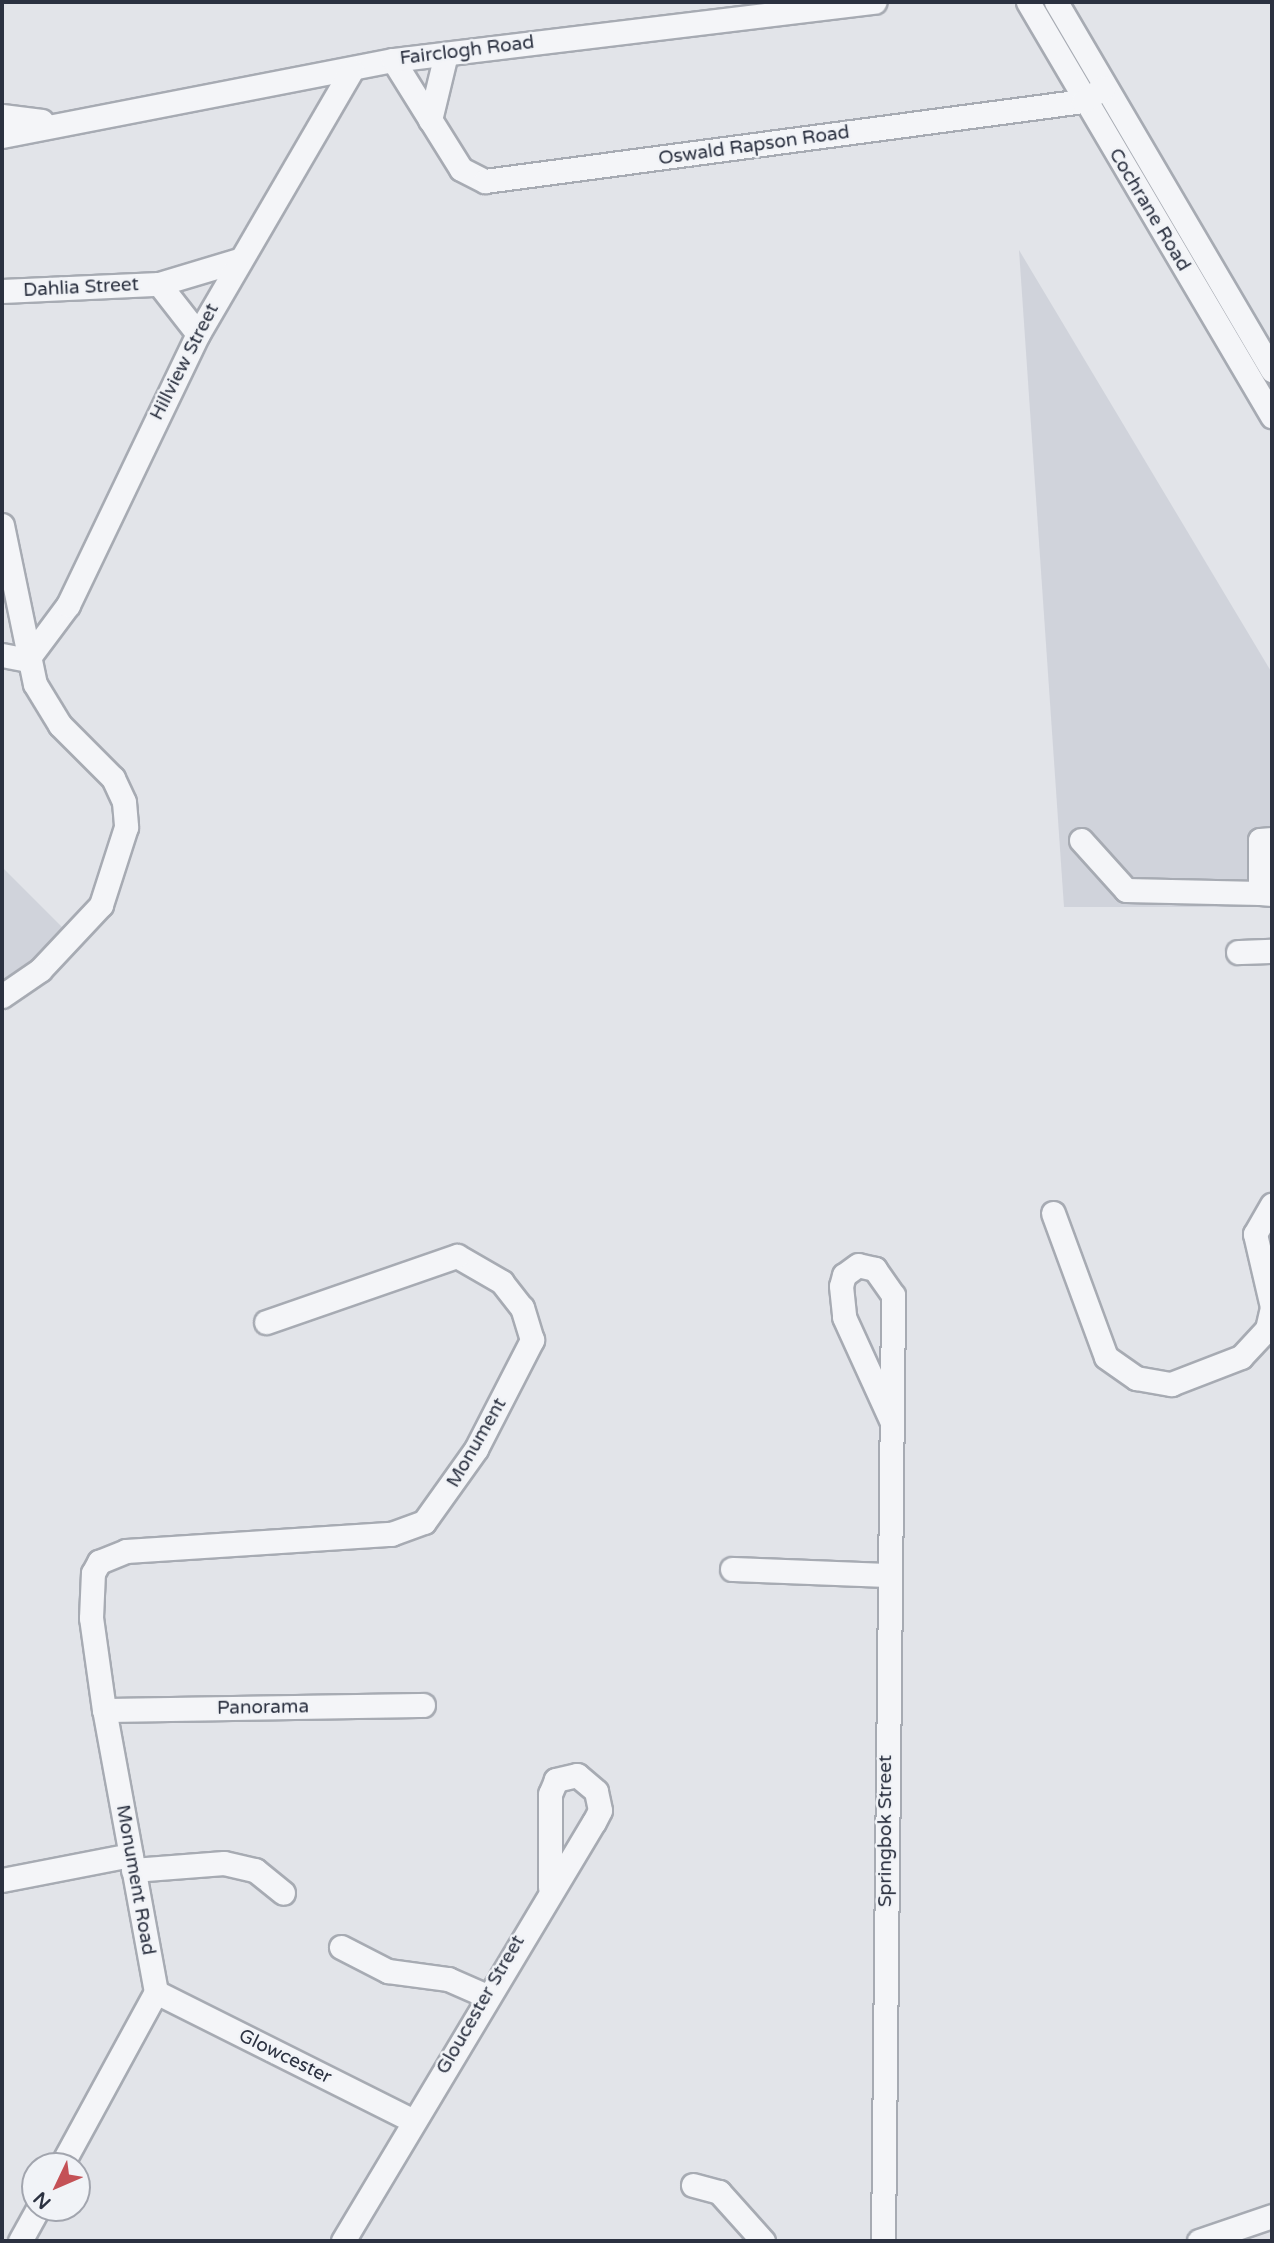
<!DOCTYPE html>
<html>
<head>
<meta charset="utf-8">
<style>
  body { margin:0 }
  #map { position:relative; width:1274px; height:2243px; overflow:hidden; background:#e2e4e9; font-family:"Varela Round",sans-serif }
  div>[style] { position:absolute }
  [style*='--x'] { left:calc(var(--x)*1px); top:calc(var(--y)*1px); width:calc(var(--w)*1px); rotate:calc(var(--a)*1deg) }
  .built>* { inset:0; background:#d0d3db }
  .roads { filter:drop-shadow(2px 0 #a7abb3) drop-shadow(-2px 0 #a7abb3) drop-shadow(0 2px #a7abb3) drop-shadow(0 -2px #a7abb3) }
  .minor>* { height:23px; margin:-11.5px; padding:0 11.5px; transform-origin:11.5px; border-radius:11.5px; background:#f4f5f8 }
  span { translate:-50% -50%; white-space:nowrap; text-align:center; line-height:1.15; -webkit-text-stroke:5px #f1f3f7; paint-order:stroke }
  .street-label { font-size:19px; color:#2b3140 }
  .frame { position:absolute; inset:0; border:4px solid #2b3140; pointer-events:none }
  .north { position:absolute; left:21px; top:2152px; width:70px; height:70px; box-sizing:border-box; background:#f1f3f7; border:2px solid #a2a5ae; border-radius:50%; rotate:226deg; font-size:19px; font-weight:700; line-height:28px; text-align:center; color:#2b3140 }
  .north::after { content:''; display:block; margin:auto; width:24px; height:32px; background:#c45156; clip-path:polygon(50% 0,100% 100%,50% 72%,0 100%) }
</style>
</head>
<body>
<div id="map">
  <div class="built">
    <div style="clip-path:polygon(1019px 250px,1272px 673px,1272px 907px,1064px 907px)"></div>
    <div style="clip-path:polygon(2px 867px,70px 935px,2px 984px)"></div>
  </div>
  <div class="roads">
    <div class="minor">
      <div style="--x:1028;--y:2;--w:481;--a:59.5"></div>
      <div style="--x:1056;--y:2;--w:427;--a:59.6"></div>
      <div style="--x:393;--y:60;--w:128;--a:58"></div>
      <div style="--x:461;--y:169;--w:27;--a:27"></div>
      <div style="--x:485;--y:181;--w:603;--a:-7.62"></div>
      <div style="--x:1083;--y:101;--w:24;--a:-33"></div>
      <div style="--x:2;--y:116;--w:40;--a:7.1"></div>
      <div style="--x:430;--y:120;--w:68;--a:-76.4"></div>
      <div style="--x:2;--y:136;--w:398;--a:-11"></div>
      <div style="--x:393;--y:60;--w:485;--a:-6.9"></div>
      <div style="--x:159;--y:284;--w:63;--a:52"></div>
      <div style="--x:2;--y:291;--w:157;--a:-2.6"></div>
      <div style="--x:159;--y:284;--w:84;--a:-16.7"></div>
      <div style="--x:2;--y:525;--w:162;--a:78.3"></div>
      <div style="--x:35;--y:684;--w:48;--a:58.6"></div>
      <div style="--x:60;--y:725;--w:75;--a:45"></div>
      <div style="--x:113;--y:778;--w:26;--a:65"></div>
      <div style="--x:124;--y:802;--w:25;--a:85"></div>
      <div style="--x:126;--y:827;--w:82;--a:107.8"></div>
      <div style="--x:101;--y:905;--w:89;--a:133.2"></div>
      <div style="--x:40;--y:970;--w:46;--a:145.6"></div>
      <div style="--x:2;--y:655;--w:25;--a:11"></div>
      <div style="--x:27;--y:660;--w:69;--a:-53.3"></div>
      <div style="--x:68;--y:605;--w:301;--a:-64.4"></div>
      <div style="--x:198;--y:334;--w:306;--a:-59.8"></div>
      <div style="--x:1272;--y:839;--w:12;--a:175"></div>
      <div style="--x:1260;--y:840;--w:53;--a:90"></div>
      <div style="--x:1260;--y:893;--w:12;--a:5"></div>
      <div style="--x:1081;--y:840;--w:67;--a:48"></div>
      <div style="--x:1126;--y:890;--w:134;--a:1.3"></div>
      <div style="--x:1238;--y:952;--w:34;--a:-2"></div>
      <div style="--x:1053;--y:1213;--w:153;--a:69.8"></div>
      <div style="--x:1106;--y:1357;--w:37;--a:35"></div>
      <div style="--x:1136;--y:1378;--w:36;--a:10"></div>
      <div style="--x:1171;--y:1384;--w:75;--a:-21.1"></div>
      <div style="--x:1241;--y:1357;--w:38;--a:-47"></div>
      <div style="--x:1267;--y:1329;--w:23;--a:-77"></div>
      <div style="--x:1272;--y:1307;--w:75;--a:-103.1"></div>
      <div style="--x:1255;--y:1234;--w:34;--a:-60"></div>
      <div style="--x:732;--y:1569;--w:156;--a:2.2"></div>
      <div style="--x:104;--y:1710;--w:319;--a:-0.9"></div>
      <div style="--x:133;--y:1870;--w:91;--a:-4.4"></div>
      <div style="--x:224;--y:1863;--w:32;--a:13"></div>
      <div style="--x:255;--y:1870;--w:36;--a:39"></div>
      <div style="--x:2;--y:1880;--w:131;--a:-11"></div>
      <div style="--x:341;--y:1947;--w:53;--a:27.1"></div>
      <div style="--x:388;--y:1971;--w:61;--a:7.6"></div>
      <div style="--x:448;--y:1979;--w:43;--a:23.6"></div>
      <div style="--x:156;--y:1992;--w:288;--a:26.6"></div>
      <div style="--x:61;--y:2166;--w:198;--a:-61.4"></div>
      <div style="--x:156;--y:1992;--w:287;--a:-100.4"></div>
      <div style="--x:104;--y:1710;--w:93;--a:-98"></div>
      <div style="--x:91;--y:1618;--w:45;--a:-87.5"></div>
      <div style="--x:93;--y:1573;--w:13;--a:-61"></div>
      <div style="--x:99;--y:1562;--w:29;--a:-22"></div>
      <div style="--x:126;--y:1551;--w:266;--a:-3.7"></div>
      <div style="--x:391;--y:1534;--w:35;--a:-20"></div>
      <div style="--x:424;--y:1522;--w:90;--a:-54.5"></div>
      <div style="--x:476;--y:1449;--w:123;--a:-62.8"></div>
      <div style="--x:532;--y:1340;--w:34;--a:-107"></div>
      <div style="--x:522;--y:1308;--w:33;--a:-128"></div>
      <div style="--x:502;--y:1282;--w:52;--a:-150"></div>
      <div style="--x:457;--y:1256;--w:202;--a:160.9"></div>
      <div style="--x:693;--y:2185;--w:27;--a:15"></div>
      <div style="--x:719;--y:2192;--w:66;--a:48.1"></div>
      <div style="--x:20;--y:2241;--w:38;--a:-61"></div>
      <div style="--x:343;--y:2241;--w:488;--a:-59.1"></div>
      <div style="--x:594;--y:1822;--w:13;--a:-63"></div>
      <div style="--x:600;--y:1810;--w:19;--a:-102"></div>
      <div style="--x:596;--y:1791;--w:25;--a:-140"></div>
      <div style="--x:577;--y:1775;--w:22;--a:167"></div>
      <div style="--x:556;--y:1780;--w:15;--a:113"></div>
      <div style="--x:550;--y:1794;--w:93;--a:90"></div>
      <div style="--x:883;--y:2241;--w:946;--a:-89.39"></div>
      <div style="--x:893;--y:1295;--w:32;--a:-125"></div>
      <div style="--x:875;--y:1269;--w:17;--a:-167"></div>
      <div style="--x:858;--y:1265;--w:17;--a:144"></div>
      <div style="--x:844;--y:1275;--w:11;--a:105"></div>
      <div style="--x:841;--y:1286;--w:31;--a:84"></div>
      <div style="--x:844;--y:1317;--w:113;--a:65.5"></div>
      <div style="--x:1199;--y:2241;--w:77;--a:-18.9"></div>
    </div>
  </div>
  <div class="street-label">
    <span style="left:467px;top:51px;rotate:-7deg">Fairclogh Road</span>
    <span style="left:754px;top:146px;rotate:-8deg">Oswald Rapson Road</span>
    <span style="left:1149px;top:210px;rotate:59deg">Cochrane Road</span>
    <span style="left:81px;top:288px;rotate:-3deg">Dahlia Street</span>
    <span style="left:185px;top:362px;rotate:-63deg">Hillview Street</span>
    <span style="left:477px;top:1443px;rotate:-60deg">Monument</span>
    <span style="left:263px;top:1708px;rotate:-1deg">Panorama</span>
    <span style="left:886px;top:1831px;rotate:-90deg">Springbok Street</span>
    <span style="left:135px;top:1880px;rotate:80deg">Monument Road</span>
    <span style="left:481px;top:2005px;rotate:-60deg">Gloucester Street</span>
    <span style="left:285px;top:2057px;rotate:26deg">Glowcester</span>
  </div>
  <div class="frame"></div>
  <div class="north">N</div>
</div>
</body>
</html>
